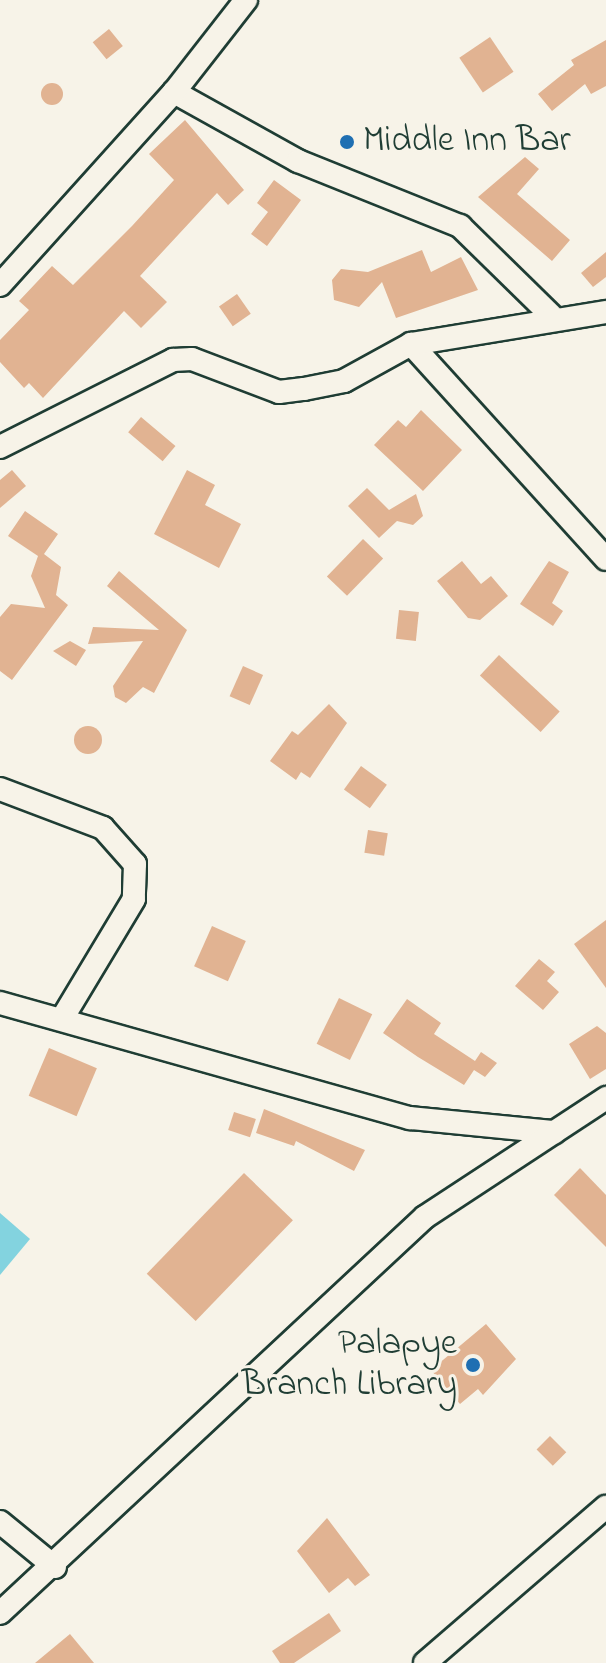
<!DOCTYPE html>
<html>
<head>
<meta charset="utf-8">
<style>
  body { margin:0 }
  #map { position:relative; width:606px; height:1663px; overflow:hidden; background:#f7f3e8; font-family:"Indie Flower",sans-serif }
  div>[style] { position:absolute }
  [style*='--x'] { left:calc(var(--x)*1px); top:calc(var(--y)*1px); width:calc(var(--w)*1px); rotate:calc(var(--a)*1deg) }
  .water>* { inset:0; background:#83d3df }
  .building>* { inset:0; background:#e1b392; transform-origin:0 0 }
  .round { border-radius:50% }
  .roads { filter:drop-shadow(2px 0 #1f3d34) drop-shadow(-2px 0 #1f3d34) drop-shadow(0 2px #1f3d34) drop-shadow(0 -2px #1f3d34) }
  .street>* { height:22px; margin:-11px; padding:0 11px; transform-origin:11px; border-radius:11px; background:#f7f3e8 }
  .dots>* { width:22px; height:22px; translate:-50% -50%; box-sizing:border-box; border:4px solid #f7f3e8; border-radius:50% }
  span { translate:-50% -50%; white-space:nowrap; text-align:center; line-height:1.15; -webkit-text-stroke:6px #f7f3e8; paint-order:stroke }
  .poi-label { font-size:36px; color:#1f3d34 }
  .left { translate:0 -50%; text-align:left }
  .right { translate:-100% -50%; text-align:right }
</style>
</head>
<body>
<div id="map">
  <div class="water">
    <div style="clip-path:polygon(0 1213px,30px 1239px,0 1275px)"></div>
  </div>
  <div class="building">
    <div style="left:109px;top:29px;width:22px;height:21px;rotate:51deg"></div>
    <div style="left:490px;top:37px;width:42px;height:37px;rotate:56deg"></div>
    <div style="clip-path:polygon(606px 40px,606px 86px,591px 94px,585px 84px,552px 111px,538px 94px,574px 65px,571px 60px)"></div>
    <div class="round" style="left:41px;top:83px;width:22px;height:22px"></div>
    <div style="clip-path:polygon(185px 120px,244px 190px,228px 205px,217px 193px,140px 276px,167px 302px,141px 328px,124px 311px,43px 398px,29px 383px,24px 388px,0 362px,0 340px,29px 310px,19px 301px,52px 266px,73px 285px,132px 226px,174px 180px,149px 154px)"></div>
    <div style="clip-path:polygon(525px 157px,539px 169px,517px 194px,570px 240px,552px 261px,478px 197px)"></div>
    <div style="clip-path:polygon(274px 180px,301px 200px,267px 246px,251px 234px,268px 212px,257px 203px)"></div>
    <div style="clip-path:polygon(422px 250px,431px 272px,461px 257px,478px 290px,396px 318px,382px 282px,359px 307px,334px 300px,332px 280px,341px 269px,368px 272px)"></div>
    <div style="clip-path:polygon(606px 252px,606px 277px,593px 287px,581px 273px)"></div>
    <div style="left:237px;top:294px;width:24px;height:22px;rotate:55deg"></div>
    <div style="clip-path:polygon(421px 410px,462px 450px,423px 491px,374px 445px,398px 420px,406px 427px)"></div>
    <div style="left:141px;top:417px;width:45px;height:20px;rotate:40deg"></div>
    <div style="clip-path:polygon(12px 470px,26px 486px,0 508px,0 480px)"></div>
    <div style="clip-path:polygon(187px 470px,215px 485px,205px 505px,241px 524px,219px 568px,154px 534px)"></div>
    <div style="clip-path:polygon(367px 488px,389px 510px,416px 494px,423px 516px,413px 525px,397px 521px,379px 538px,348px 506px)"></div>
    <div style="clip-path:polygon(25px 511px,58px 534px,44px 554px,61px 567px,56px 595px,68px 605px,12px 680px,0 671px,0 617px,11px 604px,45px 608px,31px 576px,38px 556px,8px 536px)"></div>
    <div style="left:363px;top:539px;width:28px;height:52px;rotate:44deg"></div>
    <div style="clip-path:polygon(462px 561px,481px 584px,491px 576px,508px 596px,480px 620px,468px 618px,437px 581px)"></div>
    <div style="clip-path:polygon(549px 561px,569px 572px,552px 603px,563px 611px,553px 626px,520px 604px)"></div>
    <div style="clip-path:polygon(119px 571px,187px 630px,154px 693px,143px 687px,126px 703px,115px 697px,113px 686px,143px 641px,88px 644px,93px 627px,159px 630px,107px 586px)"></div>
    <div style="left:399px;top:610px;width:20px;height:29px;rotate:6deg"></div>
    <div style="clip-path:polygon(70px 641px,86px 650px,76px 666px,53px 651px)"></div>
    <div style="left:499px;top:655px;width:83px;height:28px;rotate:43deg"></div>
    <div style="left:243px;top:666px;width:22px;height:33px;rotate:24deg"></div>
    <div style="clip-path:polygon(329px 704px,347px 723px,310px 778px,301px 772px,296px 780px,270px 761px,292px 731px,298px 735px)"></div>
    <div class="round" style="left:74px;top:726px;width:28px;height:28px"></div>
    <div style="left:361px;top:766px;width:32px;height:29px;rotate:36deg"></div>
    <div style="left:368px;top:830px;width:20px;height:23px;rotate:9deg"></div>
    <div style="clip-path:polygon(606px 920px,606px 988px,574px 944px)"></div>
    <div style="left:212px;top:926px;width:37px;height:44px;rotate:24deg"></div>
    <div style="clip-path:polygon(539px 959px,555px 972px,547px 981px,559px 992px,543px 1010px,515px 986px)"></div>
    <div style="left:339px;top:998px;width:37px;height:51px;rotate:26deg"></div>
    <div style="clip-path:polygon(407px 999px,441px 1023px,434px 1034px,475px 1061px,481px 1052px,497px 1063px,485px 1077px,474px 1070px,464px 1085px,418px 1057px,383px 1033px)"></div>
    <div style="clip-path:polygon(597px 1026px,606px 1033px,606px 1069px,590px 1079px,569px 1044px)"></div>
    <div style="left:49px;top:1048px;width:52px;height:52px;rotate:23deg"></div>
    <div style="clip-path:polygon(264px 1109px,365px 1150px,354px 1171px,296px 1141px,294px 1146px,256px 1133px)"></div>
    <div style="left:234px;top:1112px;width:23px;height:19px;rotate:18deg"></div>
    <div style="clip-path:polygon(580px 1168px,606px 1195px,606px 1247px,554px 1195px)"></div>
    <div style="left:244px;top:1173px;width:68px;height:140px;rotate:44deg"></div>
    <div style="clip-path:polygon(486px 1324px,516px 1359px,483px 1395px,478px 1389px,460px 1404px,431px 1370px)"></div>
    <div style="left:550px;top:1436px;width:23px;height:19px;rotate:45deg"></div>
    <div style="clip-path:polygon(327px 1518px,370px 1575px,355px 1586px,348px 1578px,329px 1593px,297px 1551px)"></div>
    <div style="clip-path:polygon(329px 1613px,341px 1631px,294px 1663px,280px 1663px,272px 1651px)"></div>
    <div style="clip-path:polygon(70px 1634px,94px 1663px,35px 1663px)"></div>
  </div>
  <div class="roads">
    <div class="street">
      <div style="--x:174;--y:92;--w:142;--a:29.1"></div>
      <div style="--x:298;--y:161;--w:175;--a:21.9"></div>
      <div style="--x:460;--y:226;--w:127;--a:44.4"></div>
      <div style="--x:0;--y:285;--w:260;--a:-48"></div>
      <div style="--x:174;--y:92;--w:117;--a:-52"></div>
      <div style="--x:411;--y:344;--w:290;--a:47.8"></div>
      <div style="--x:0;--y:447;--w:194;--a:-26.7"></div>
      <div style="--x:173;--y:360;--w:19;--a:-3"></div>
      <div style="--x:192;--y:359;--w:93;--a:20.8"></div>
      <div style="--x:279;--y:392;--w:25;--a:-7"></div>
      <div style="--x:304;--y:389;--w:41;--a:-11.3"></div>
      <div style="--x:344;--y:381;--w:77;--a:-28.9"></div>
      <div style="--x:411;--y:344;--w:198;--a:-9.3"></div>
      <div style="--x:0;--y:789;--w:110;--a:20.7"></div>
      <div style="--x:103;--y:828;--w:48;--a:48.4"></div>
      <div style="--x:135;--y:864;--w:35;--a:92"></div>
      <div style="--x:134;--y:899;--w:138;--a:121"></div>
      <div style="--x:0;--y:1003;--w:426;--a:15.7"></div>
      <div style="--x:410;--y:1118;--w:145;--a:5.6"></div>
      <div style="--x:0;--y:1522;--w:71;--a:39.3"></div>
      <div style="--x:0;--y:1613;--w:581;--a:-42.98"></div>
      <div style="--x:425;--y:1217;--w:217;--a:-33.3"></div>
      <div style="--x:425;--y:1663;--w:239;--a:-40.8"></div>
    </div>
  </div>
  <div class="dots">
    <div style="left:347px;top:142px;background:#1f6fb2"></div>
    <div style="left:473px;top:1365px;background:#1f6fb2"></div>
  </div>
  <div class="poi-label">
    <span class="left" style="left:363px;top:142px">Middle Inn Bar</span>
    <span class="right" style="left:457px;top:1365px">Palapye<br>Branch Library</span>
  </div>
</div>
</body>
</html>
